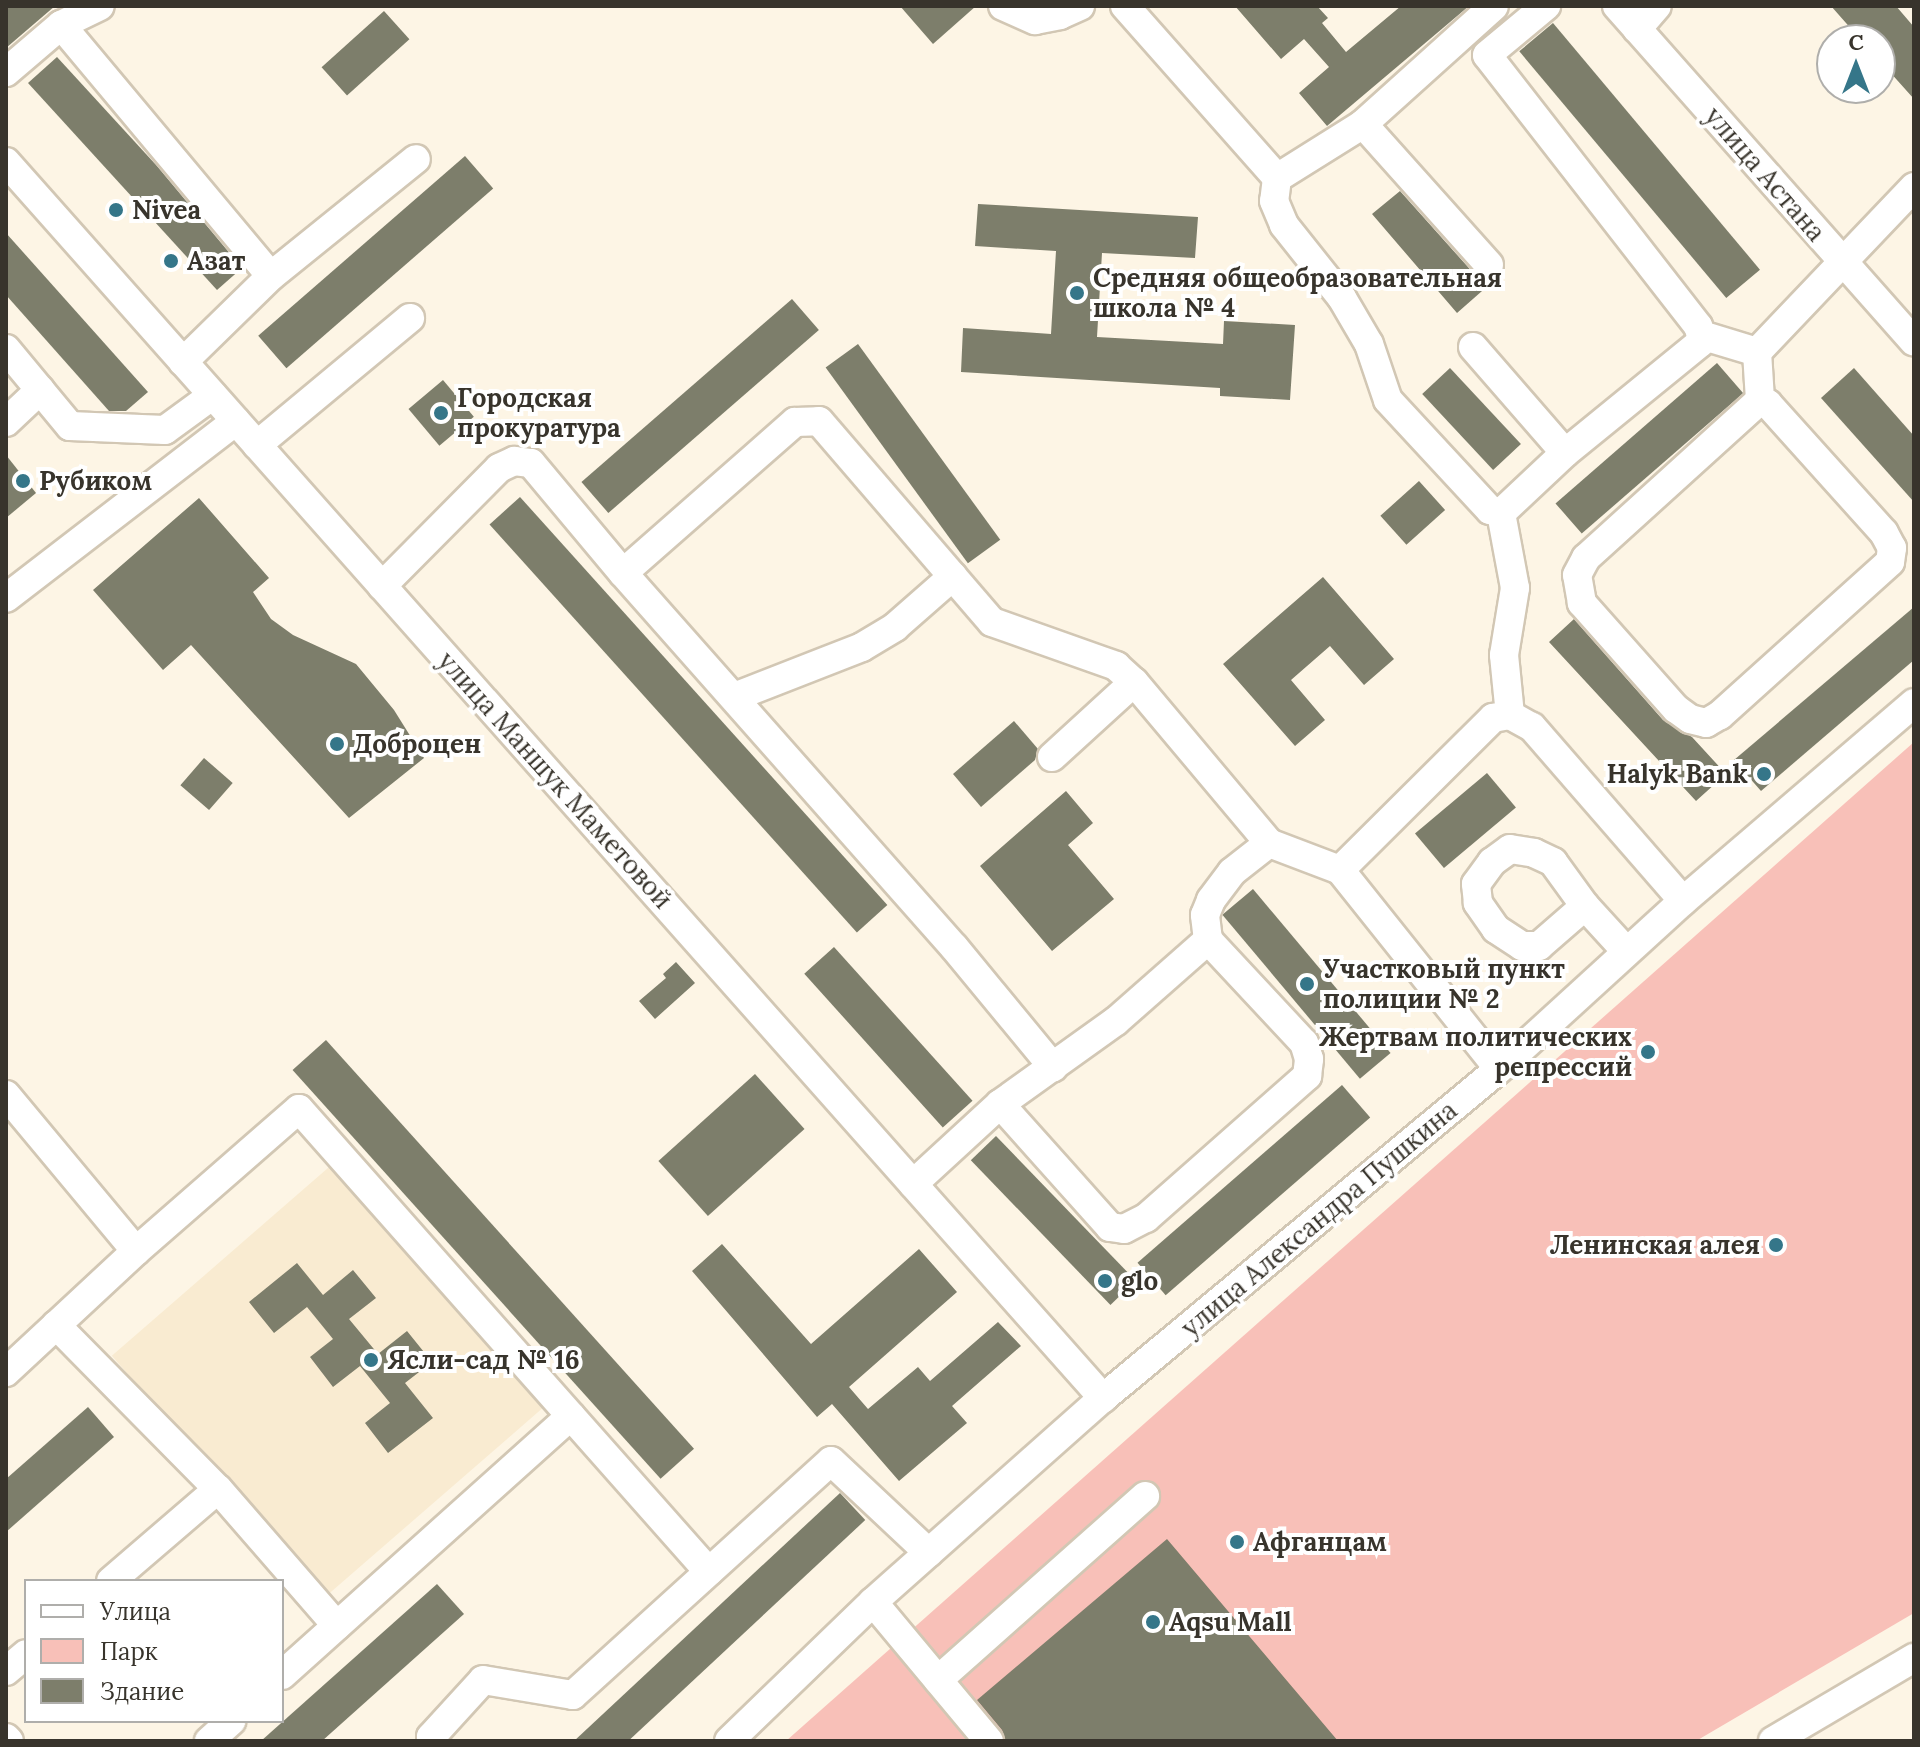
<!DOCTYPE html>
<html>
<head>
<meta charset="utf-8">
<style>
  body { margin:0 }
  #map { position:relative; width:1920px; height:1747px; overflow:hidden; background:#fdf5e5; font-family:Lora,serif }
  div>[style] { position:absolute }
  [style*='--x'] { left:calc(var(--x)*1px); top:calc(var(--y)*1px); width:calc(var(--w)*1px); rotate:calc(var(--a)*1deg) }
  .built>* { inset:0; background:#f9ebd1; transform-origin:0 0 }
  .green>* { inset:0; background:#f8c0b8 }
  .building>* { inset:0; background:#7d7e6b; transform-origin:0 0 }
  .roads { filter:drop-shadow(2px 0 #d2c7b4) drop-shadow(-2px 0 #d2c7b4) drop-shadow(0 2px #d2c7b4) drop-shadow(0 -2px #d2c7b4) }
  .minor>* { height:28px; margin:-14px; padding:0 14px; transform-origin:14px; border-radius:14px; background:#fff }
  .dots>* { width:22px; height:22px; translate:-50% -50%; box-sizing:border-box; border:4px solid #fff; border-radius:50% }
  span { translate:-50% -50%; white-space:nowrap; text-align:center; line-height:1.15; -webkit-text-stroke:8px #fff; paint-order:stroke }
  .street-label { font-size:26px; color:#38342c }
  .poi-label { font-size:26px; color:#38342c; font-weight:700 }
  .left { translate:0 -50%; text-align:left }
  .right { translate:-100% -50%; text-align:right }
  .frame { position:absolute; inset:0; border:8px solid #38342c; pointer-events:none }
  .legend { position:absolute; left:24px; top:1579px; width:260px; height:144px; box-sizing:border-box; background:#fff; border:2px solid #afaeab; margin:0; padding:10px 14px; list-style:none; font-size:24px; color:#38342c }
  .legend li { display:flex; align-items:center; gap:16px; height:40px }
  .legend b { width:40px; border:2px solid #afaeab }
  .north { position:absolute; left:1816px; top:24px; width:80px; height:80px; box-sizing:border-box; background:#fff; border:2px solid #afaeab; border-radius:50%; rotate:0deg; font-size:22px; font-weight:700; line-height:32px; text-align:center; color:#38342c }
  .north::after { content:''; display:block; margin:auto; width:28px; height:36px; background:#357689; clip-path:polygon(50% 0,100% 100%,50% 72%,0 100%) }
</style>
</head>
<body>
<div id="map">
  <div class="built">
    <div style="left:336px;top:1161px;width:322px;height:297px;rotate:49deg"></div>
  </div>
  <div class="green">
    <div style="clip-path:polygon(1914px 742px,1914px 1613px,1696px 1741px,786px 1741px)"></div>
  </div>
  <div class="building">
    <div style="clip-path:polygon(6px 6px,55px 6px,6px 48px)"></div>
    <div style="clip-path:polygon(900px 6px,976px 6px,933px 44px)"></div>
    <div style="clip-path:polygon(1235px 6px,1317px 6px,1328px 18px,1322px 23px,1346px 52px,1401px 6px,1469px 6px,1327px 126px,1299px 93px,1329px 67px,1304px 39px,1281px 59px)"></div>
    <div style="clip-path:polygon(1831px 6px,1896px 6px,1914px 27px,1914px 99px,1880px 61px,1880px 40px,1861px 40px)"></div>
    <div style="left:384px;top:11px;width:38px;height:84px;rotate:48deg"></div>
    <div style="left:1553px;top:23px;width:322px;height:44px;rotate:50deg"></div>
    <div style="clip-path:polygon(57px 57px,157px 166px,242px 268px,217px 290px,28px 83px)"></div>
    <div style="left:465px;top:156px;width:43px;height:274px;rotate:49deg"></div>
    <div style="clip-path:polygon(1400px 191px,1476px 276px,1490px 284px,1457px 313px,1372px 214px)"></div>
    <div style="clip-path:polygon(978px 204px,1198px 217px,1195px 258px,1102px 253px,1097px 337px,1223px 344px,1224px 321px,1295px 325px,1290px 400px,1220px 396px,1220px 388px,961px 372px,963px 328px,1051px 334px,1056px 251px,975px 246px)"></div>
    <div style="clip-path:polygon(6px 233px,148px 392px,126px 411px,109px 411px,6px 295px)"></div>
    <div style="left:792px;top:299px;width:41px;height:279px;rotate:49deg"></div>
    <div style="left:858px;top:344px;width:242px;height:40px;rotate:54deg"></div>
    <div style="left:1717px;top:363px;width:40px;height:214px;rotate:49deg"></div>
    <div style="left:1450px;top:368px;width:104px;height:38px;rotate:47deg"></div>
    <div style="clip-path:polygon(1854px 368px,1914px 436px,1914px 502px,1821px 398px)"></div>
    <div style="left:443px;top:380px;width:48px;height:45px;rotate:50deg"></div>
    <div style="clip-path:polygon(6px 455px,36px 493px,6px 518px)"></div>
    <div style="left:1419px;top:481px;width:39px;height:52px;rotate:48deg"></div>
    <div style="left:520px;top:497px;width:549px;height:41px;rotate:48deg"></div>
    <div style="clip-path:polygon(199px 498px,269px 578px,253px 592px,271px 619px,293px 635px,356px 664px,394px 710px,424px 758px,349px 818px,191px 645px,163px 670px,93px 590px)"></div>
    <div style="clip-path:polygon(1323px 577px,1394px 659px,1364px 685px,1330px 646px,1291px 680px,1325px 720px,1295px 746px,1223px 664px)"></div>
    <div style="clip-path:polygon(1914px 607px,1914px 660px,1761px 791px,1734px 760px)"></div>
    <div style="clip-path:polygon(1574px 619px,1663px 720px,1692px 737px,1726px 774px,1696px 801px,1549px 642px)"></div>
    <div style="clip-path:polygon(1014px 721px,1038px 749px,1035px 760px,981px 807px,953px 774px)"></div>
    <div style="left:204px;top:758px;width:38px;height:36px;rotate:41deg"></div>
    <div style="left:1487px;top:773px;width:45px;height:94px;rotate:50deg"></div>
    <div style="clip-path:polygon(1066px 791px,1093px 823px,1068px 845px,1114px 899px,1052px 951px,980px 866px)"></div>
    <div style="left:1253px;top:889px;width:214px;height:40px;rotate:50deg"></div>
    <div style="left:834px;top:947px;width:207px;height:40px;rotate:48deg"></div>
    <div style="clip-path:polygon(676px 962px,695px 983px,655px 1019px,639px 1001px,666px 978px,663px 974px)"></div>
    <div style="left:326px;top:1040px;width:550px;height:45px;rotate:48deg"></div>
    <div style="left:755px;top:1074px;width:74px;height:130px;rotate:48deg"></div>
    <div style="left:1342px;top:1085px;width:43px;height:271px;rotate:49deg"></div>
    <div style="left:996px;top:1136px;width:201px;height:35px;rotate:46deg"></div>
    <div style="clip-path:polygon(722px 1244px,811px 1344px,919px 1249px,957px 1292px,849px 1387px,868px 1409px,918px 1367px,930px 1381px,998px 1322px,1021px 1346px,952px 1406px,967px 1423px,899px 1481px,832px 1404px,817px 1417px,692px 1271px)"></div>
    <div style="clip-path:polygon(297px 1263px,323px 1295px,353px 1270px,376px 1298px,349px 1319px,378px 1354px,407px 1331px,432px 1362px,405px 1383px,433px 1418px,388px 1453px,365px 1423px,390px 1403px,360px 1366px,333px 1387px,310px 1357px,333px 1339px,307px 1307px,274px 1333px,249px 1302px)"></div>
    <div style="clip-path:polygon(88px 1407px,114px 1437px,6px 1532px,6px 1479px)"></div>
    <div style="left:840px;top:1493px;width:37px;height:376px;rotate:47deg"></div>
    <div style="clip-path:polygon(1167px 1539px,1338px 1741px,1006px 1741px,1002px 1730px,977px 1700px)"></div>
    <div style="clip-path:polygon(437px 1584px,464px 1614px,322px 1741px,261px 1741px)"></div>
  </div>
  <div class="roads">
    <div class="minor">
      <div style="--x:1003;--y:6;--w:35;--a:24"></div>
      <div style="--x:1035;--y:20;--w:25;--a:-11"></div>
      <div style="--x:1060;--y:15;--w:22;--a:-24"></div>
      <div style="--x:1125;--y:6;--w:230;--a:48.5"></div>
      <div style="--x:1277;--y:178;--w:23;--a:97"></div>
      <div style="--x:1274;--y:201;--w:26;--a:67"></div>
      <div style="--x:1284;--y:225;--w:93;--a:51.5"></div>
      <div style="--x:1342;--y:298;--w:53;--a:59.6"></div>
      <div style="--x:1369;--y:344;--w:59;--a:71.3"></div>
      <div style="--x:1388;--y:400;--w:150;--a:47.2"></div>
      <div style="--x:1490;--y:510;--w:11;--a:15"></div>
      <div style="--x:1501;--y:513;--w:88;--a:-43.2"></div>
      <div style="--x:1565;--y:453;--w:174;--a:-39.2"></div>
      <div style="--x:1700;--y:343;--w:8;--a:-83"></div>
      <div style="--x:1701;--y:335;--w:9;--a:-108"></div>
      <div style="--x:1698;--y:326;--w:343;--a:-127.9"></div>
      <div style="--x:1487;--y:55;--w:77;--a:-39.7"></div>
      <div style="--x:1617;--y:6;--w:448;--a:48.5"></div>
      <div style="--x:61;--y:25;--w:327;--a:50.1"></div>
      <div style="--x:271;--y:276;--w:123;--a:135.7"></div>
      <div style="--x:1637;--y:29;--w:30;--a:-49"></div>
      <div style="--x:6;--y:72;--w:72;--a:-40.5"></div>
      <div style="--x:61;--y:25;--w:43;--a:-26"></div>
      <div style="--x:1363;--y:124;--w:189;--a:48.2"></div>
      <div style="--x:6;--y:162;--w:1653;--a:48.41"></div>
      <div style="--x:1277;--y:178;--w:102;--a:-32.1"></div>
      <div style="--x:1363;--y:124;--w:176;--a:-42"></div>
      <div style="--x:271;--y:276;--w:186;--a:-38.9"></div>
      <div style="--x:1701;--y:335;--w:59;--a:16.9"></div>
      <div style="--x:1757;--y:352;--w:228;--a:-46.4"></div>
      <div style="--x:1473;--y:347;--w:140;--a:49"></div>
      <div style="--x:6;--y:349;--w:100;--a:50.3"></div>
      <div style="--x:70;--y:426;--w:95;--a:2.4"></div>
      <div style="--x:165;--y:430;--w:59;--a:-36.1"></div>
      <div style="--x:1757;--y:352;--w:48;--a:86.4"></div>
      <div style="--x:1760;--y:400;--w:9;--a:27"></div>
      <div style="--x:1768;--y:404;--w:173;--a:48"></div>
      <div style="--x:1884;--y:533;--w:17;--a:62"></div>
      <div style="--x:1892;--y:548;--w:14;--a:98"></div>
      <div style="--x:1890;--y:562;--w:229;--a:138"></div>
      <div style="--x:1720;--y:715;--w:16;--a:150"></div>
      <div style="--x:1706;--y:723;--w:16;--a:-166"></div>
      <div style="--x:1690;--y:719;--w:17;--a:-144"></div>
      <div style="--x:1676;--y:709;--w:142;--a:-131.6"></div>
      <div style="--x:1582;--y:603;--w:28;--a:-100"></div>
      <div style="--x:1577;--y:575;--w:19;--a:-62"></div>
      <div style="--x:1586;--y:558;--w:235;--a:-42.2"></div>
      <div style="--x:6;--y:422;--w:47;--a:-43.3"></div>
      <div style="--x:257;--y:445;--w:199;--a:-39.7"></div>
      <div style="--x:1501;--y:513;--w:76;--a:79.4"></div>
      <div style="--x:1515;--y:588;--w:68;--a:99.3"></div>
      <div style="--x:1504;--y:655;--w:60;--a:84.3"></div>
      <div style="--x:623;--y:573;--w:229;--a:-41.3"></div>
      <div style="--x:795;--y:422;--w:24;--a:-2"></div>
      <div style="--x:819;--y:421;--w:265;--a:49.3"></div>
      <div style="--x:992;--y:622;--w:132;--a:19.5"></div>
      <div style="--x:1116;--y:666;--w:24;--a:42"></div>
      <div style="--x:1134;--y:682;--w:210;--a:50"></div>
      <div style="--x:382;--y:586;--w:166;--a:-45.2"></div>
      <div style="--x:499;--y:468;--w:17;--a:-25"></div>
      <div style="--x:514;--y:461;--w:17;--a:7"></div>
      <div style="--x:531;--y:463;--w:143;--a:50.1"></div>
      <div style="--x:623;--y:573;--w:499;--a:48.5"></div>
      <div style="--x:954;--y:947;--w:156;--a:50.5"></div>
      <div style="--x:6;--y:598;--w:290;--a:-37.6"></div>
      <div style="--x:734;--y:697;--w:137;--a:-21.3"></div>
      <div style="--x:862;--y:647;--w:39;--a:-31"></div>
      <div style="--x:895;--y:627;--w:77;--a:-41.3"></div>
      <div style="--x:1052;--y:757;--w:111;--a:-42.4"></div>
      <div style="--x:1585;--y:906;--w:61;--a:139"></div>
      <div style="--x:1539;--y:946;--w:17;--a:180"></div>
      <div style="--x:1522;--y:946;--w:31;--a:-147"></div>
      <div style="--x:1496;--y:929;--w:32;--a:-125"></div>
      <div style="--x:1478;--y:903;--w:19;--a:-96"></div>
      <div style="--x:1476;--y:884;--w:27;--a:-54"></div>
      <div style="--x:1492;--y:862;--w:22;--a:-36"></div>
      <div style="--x:1510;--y:849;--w:24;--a:9"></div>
      <div style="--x:1534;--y:853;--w:21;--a:25"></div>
      <div style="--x:1553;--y:862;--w:54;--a:54"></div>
      <div style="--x:1585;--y:906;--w:62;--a:47.6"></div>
      <div style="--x:1499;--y:1069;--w:255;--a:-128.6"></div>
      <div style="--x:1340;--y:870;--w:216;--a:-44.8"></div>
      <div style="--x:1493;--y:718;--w:17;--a:-10"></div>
      <div style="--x:1510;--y:715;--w:25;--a:29"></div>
      <div style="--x:1532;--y:727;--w:230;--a:49"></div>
      <div style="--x:6;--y:1095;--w:203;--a:50.2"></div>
      <div style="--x:136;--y:1251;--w:178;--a:137.1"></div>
      <div style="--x:1000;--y:1104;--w:143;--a:-35.6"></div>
      <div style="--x:1116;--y:1021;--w:123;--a:-41.4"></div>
      <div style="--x:913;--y:1184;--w:118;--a:-42.6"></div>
      <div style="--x:1000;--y:1104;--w:165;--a:48.2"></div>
      <div style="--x:1110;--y:1227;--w:14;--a:8"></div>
      <div style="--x:1124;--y:1229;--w:25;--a:-27"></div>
      <div style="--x:1146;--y:1218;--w:215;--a:-41.4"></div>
      <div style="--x:1307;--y:1076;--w:17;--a:-83"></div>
      <div style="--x:1309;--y:1059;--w:17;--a:-107"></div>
      <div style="--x:1304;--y:1043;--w:141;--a:-133"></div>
      <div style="--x:1208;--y:940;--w:25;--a:-97"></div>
      <div style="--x:1205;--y:915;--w:16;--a:-68"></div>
      <div style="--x:1211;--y:900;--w:35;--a:-53"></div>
      <div style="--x:1232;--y:872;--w:47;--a:-38.1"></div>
      <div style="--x:1269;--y:843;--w:76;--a:20.8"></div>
      <div style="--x:136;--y:1251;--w:216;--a:-41.1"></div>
      <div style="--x:299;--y:1109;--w:618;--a:48.47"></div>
      <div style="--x:56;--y:1325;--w:231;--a:45.4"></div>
      <div style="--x:218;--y:1489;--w:181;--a:49"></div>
      <div style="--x:111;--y:1581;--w:141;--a:-40.7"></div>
      <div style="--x:873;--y:1602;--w:181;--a:50.2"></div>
      <div style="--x:6;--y:1671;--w:26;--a:-40"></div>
      <div style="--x:282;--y:1675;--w:388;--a:-41.9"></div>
      <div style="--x:938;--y:1680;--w:277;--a:-41.6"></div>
      <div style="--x:6;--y:1738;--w:4;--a:45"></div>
      <div style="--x:209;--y:1741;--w:30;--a:-42"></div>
      <div style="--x:434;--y:1741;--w:5;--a:-127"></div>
      <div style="--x:431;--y:1737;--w:77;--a:-47.6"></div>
      <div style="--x:483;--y:1680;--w:91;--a:9.5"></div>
      <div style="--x:573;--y:1695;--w:348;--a:-42.2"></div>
      <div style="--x:831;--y:1461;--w:134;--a:43.2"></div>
      <div style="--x:729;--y:1741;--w:200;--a:-44"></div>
      <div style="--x:873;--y:1602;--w:307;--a:-41.6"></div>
      <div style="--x:1103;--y:1398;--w:515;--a:-39.72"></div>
      <div style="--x:1499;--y:1069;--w:249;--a:-42.4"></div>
      <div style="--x:1683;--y:901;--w:304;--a:-40.6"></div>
      <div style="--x:1773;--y:1741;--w:164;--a:-30.5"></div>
    </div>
  </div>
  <div class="dots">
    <div style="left:116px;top:210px;background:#357689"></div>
    <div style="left:171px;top:261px;background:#357689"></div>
    <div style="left:1077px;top:293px;background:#357689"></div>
    <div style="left:441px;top:413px;background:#357689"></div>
    <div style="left:23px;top:481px;background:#357689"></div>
    <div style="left:337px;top:744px;background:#357689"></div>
    <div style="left:1764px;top:774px;background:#357689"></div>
    <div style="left:1307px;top:984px;background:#357689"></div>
    <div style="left:1648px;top:1052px;background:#357689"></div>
    <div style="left:1776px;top:1245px;background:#357689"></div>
    <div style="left:1105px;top:1281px;background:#357689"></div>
    <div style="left:371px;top:1360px;background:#357689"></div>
    <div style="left:1237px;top:1542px;background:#357689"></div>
    <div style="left:1153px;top:1622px;background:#357689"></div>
  </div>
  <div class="street-label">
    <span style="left:1765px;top:174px;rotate:49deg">улица Астана</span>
    <span style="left:555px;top:780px;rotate:48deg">улица Маншук Маметовой</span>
    <span style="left:1319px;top:1219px;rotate:-40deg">улица Александра Пушкина</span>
  </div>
  <div class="poi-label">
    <span class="left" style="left:132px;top:210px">Nivea</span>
    <span class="left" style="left:187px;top:261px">Азат</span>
    <span class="left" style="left:1093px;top:293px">Средняя общеобразовательная<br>школа № 4</span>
    <span class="left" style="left:457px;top:413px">Городская<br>прокуратура</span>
    <span class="left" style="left:39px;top:481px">Рубиком</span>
    <span class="left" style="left:353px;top:744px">Доброцен</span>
    <span class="right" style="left:1748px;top:774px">Halyk Bank</span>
    <span class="left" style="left:1323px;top:984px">Участковый пункт<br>полиции № 2</span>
    <span class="right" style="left:1632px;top:1052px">Жертвам политических<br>репрессий</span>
    <span class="right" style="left:1760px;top:1245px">Ленинская алея</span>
    <span class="left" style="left:1121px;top:1281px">glo</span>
    <span class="left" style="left:387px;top:1360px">Ясли-сад № 16</span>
    <span class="left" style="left:1253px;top:1542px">Афганцам</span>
    <span class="left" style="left:1169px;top:1622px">Аqsu Mall</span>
  </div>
  <div class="frame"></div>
  <ul class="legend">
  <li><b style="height:10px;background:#fff"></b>Улица</li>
  <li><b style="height:22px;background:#f8c0b8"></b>Парк</li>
  <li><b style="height:22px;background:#7d7e6b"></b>Здание</li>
  </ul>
  <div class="north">С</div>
</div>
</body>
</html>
